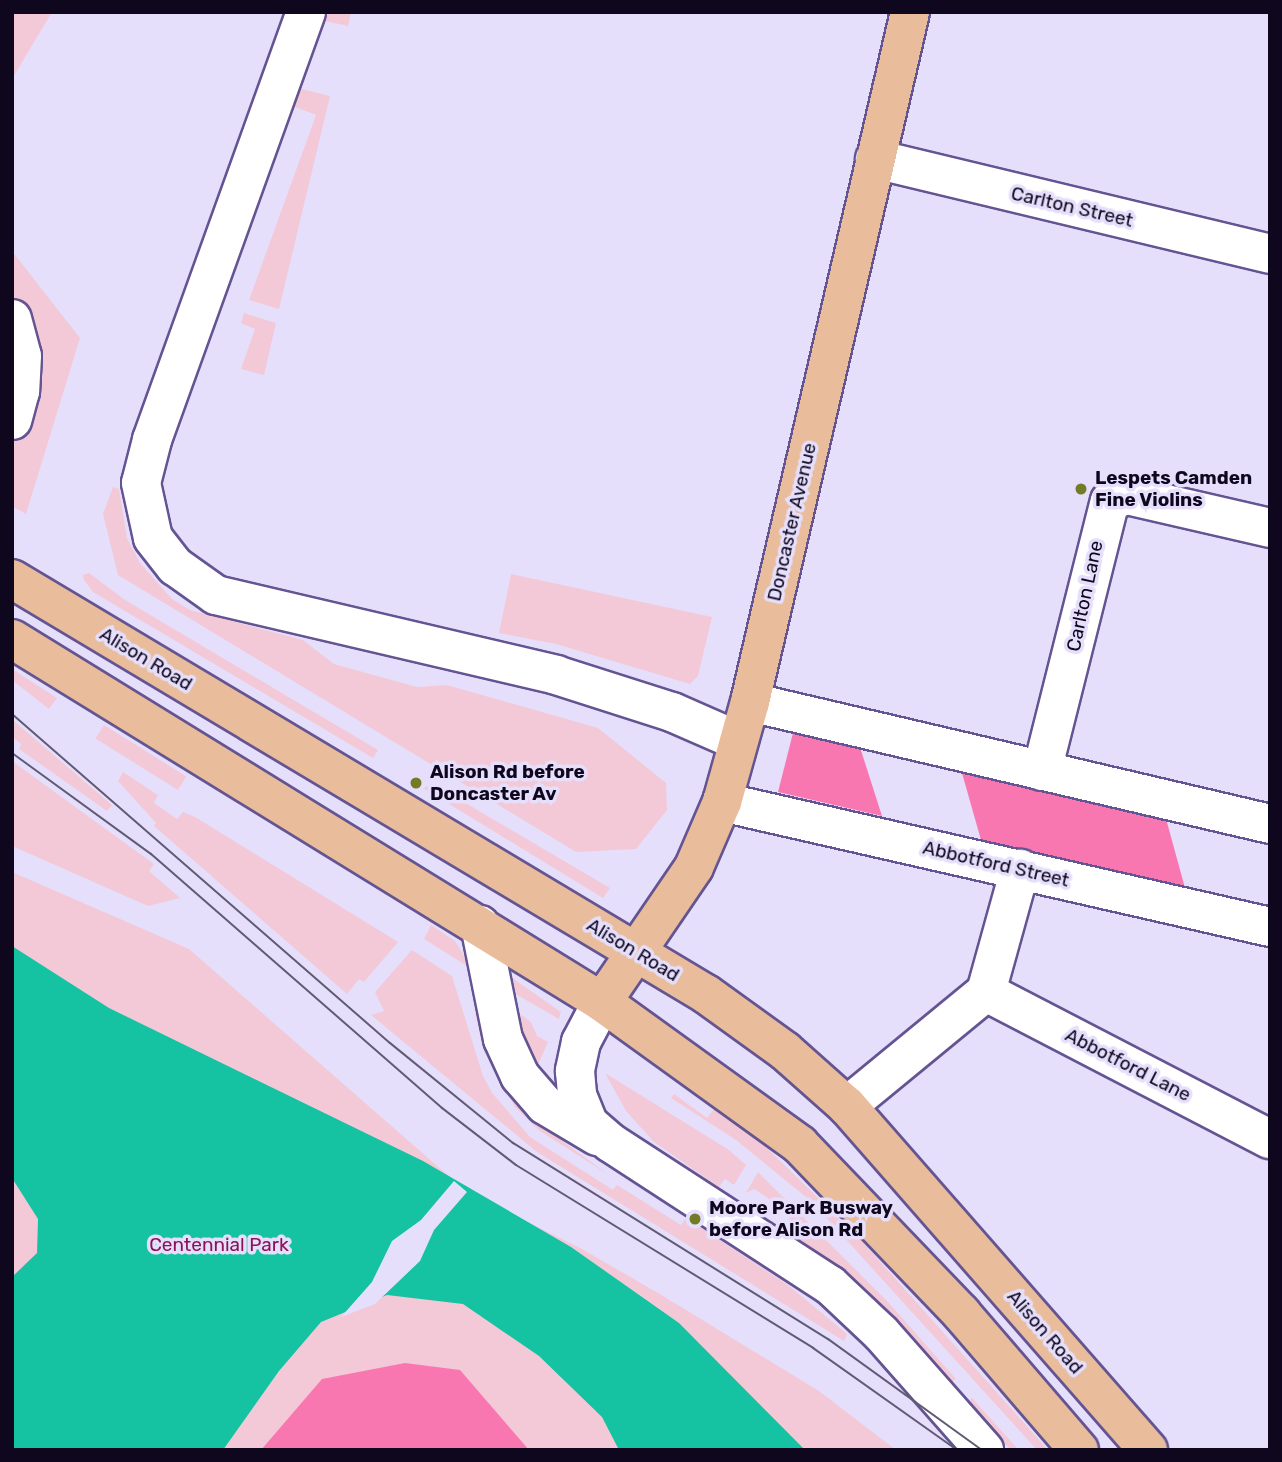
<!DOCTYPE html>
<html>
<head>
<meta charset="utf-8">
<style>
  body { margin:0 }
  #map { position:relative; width:1282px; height:1462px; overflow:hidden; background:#e5dffc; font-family:Rubik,sans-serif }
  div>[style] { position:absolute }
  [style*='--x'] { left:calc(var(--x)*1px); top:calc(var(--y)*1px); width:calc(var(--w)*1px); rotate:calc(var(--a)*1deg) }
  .green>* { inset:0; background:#f3c9d8; transform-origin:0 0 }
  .forest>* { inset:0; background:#f977b0 }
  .water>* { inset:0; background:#15c2a2 }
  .pier>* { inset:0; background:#e5dffc }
  .roads { filter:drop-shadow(2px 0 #645492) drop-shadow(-2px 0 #645492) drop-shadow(0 2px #645492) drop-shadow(0 -2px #645492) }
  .minor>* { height:38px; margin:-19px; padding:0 19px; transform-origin:19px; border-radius:19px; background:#fff }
  .major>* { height:38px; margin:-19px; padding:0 19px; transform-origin:19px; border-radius:19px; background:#e9bc9c }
  .tram>* { height:2px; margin:-1px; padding:0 1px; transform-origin:1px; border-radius:1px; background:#615a74 }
  .dots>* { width:19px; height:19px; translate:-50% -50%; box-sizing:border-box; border:4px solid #e5dffc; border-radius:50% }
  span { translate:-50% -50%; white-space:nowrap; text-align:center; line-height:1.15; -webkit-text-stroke:7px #e5dffc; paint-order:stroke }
  .street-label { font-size:19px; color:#0e071e }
  .poi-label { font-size:19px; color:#0e071e; font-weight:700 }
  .left { translate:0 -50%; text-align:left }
  .park-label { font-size:19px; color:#8a1453 }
  .frame { position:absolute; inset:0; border:14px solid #0e071e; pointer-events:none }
</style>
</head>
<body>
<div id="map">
  <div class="green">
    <div style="clip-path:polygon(12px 12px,52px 12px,12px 79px)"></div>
    <div style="clip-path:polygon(323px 12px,351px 12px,348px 26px,321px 20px)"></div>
    <div style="clip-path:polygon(298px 88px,330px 96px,279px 309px,249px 300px,316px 115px,290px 105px)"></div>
    <div style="clip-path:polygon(12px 251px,80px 338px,26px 514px,12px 506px)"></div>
    <div style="clip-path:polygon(244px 313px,276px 323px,264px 375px,241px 369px,255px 329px,241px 323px)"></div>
    <div style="clip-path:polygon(113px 487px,119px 489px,127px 538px,140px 563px,172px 599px,190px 610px,303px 640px,334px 664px,417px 687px,447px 685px,598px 728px,666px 783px,667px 810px,636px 849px,576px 852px,118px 575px,103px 514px)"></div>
    <div style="clip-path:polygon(89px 573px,125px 600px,378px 750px,373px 758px,93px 592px,84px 580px,83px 575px)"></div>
    <div style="clip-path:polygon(511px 574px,712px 617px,698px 676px,690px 684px,556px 644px,499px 633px)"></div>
    <div style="clip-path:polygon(12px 669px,57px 698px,49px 709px,12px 680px)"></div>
    <div style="clip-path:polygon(14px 721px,112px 805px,107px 811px,19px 749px,21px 744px,12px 737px)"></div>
    <div style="left:104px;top:725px;width:97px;height:16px;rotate:32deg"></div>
    <div style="clip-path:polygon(12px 761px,154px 864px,149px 871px,180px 898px,148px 906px,12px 846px)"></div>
    <div style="clip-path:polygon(123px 772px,158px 795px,154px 803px,177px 819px,183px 812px,195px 817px,398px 942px,364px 982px,359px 979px,347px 994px,154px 826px,156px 823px,118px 781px)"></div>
    <div style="clip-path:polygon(431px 785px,469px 805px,610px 888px,603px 898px,423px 788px)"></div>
    <div style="clip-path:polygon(12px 872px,189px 949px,467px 1192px,582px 1249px,658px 1293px,819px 1391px,896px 1450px,12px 1450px)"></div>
    <div style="clip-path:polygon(431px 925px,455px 941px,472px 969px,424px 939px)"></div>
    <div style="clip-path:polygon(412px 950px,452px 976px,483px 1076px,492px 1093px,530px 1137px,613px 1190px,617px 1185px,681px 1225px,686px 1218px,788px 1285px,847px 1334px,844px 1341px,537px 1152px,371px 1015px,384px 1011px,375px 992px)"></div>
    <div style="clip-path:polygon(508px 975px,561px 1012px,559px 1019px,512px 992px)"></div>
    <div style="clip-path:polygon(510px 1007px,531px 1022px,537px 1036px,548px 1042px,535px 1072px)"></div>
    <div style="clip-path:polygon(475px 1012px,481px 1013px,511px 1095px,543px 1127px,609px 1175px,540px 1131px,515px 1107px,484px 1051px)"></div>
    <div style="clip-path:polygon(605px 1073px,729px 1150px,746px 1165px,734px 1185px,725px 1179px,719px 1187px,654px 1142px,626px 1111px)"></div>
    <div style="clip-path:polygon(674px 1094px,707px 1118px,717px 1105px,760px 1141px,859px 1238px,1048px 1450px,1037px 1450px,812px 1202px,736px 1140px,671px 1098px)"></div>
    <div style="clip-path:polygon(758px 1172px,888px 1302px,956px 1379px,950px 1383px,859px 1285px,783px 1230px,792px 1214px,754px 1189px,746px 1193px)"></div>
    <div style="left:972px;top:1398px;width:70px;height:6px;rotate:48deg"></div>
  </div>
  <div class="forest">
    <div style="clip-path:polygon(794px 729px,858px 741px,882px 816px,778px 792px)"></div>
    <div style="clip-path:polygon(960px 766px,1165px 815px,1185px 888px,981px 840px)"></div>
    <div style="clip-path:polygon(405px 1363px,460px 1370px,529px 1450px,261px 1450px,322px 1379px)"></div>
  </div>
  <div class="water">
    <div style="clip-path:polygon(12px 946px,109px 1008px,423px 1161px,571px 1247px,679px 1323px,805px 1450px,619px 1450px,602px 1417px,539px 1356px,463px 1304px,387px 1295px,321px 1322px,279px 1371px,223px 1450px,12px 1450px,12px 1277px,37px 1253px,38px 1219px,12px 1178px)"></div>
  </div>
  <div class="pier">
    <div style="clip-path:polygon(454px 1181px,467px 1192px,434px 1230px,420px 1261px,375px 1304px,341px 1317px,372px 1282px,392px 1241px,421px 1220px)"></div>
  </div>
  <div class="roads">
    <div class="minor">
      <div style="--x:306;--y:12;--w:455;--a:109.8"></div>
      <div style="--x:152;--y:440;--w:44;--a:104.3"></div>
      <div style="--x:141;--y:483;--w:56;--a:77.7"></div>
      <div style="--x:153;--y:538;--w:36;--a:52"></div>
      <div style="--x:175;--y:566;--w:50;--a:35.3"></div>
      <div style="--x:216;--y:595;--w:349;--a:13.2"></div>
      <div style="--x:556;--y:675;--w:122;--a:17.7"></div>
      <div style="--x:672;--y:712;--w:72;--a:23.7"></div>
      <div style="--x:875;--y:159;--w:406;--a:13.5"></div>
      <div style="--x:12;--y:319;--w:38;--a:75"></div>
      <div style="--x:22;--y:356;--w:35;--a:93"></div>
      <div style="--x:20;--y:391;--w:30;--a:105"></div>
      <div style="--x:750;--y:702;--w:534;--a:13.2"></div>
      <div style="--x:1042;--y:771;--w:278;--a:-75.9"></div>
      <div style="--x:1110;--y:501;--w:18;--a:-19"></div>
      <div style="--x:1127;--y:495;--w:147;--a:13"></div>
      <div style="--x:722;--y:802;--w:562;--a:12.85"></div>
      <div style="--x:480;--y:925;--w:116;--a:78.6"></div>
      <div style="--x:503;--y:1039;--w:41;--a:65.3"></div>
      <div style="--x:520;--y:1076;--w:38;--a:49"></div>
      <div style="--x:545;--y:1105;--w:61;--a:30.8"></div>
      <div style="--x:986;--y:992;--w:320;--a:27.4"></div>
      <div style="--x:602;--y:1002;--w:45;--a:117.7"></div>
      <div style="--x:581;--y:1042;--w:30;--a:102"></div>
      <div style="--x:575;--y:1071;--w:24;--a:85"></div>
      <div style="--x:577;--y:1095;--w:31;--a:68"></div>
      <div style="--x:589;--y:1124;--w:29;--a:41"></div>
      <div style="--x:611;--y:1143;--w:261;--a:33"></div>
      <div style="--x:830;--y:1285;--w:70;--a:43.3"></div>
      <div style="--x:881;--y:1333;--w:156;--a:48.6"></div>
      <div style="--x:847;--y:1106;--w:180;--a:-39.4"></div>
      <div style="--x:986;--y:992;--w:128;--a:-74.5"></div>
    </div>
    <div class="major">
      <div style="--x:12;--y:579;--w:809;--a:30.88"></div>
      <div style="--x:706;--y:994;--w:97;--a:35.8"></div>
      <div style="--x:785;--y:1051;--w:83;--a:41.6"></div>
      <div style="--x:847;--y:1106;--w:457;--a:48.8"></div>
      <div style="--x:12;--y:639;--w:693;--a:31.6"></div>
      <div style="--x:602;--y:1002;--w:244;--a:35.8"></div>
      <div style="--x:800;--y:1145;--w:233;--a:46.2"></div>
      <div style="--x:961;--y:1313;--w:181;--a:49.3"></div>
      <div style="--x:602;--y:1002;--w:163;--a:-55.7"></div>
      <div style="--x:694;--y:867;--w:71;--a:-66.7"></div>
      <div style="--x:722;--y:802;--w:104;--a:-74.4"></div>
      <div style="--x:750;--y:702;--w:708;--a:-76.94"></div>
    </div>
  </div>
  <div class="tram">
    <div style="--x:12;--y:714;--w:501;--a:41.04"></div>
    <div style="--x:390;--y:1043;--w:159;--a:39.1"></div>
    <div style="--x:513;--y:1143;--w:371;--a:31.9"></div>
    <div style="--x:828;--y:1339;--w:190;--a:35.8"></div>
    <div style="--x:12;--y:753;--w:172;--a:36"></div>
    <div style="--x:151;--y:854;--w:386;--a:41.1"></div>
    <div style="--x:442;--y:1108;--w:93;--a:37.6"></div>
    <div style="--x:516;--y:1165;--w:349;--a:31.6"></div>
    <div style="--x:813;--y:1348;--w:176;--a:35.3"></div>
  </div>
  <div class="dots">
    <div style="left:1081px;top:489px;background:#737b26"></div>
    <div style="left:416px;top:783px;background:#737b26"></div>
    <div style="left:695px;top:1219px;background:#737b26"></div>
  </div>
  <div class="street-label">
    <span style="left:1072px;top:207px;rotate:13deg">Carlton Street</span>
    <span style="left:792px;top:522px;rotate:-77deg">Doncaster Avenue</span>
    <span style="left:1085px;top:596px;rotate:-78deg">Carlton Lane</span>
    <span style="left:146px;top:659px;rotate:31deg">Alison Road</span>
    <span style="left:996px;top:864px;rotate:13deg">Abbotford Street</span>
    <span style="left:633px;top:950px;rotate:31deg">Alison Road</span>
    <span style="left:1128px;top:1065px;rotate:27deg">Abbotford Lane</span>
    <span style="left:1045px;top:1332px;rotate:49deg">Alison Road</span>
  </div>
  <div class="poi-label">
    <span class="left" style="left:1095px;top:489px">Lespets Camden<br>Fine Violins</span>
    <span class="left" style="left:430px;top:783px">Alison Rd before<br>Doncaster Av</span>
    <span class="left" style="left:709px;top:1219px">Moore Park Busway<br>before Alison Rd</span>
  </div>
  <div class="park-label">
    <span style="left:219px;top:1245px">Centennial Park</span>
  </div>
  <div class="frame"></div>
</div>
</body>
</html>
